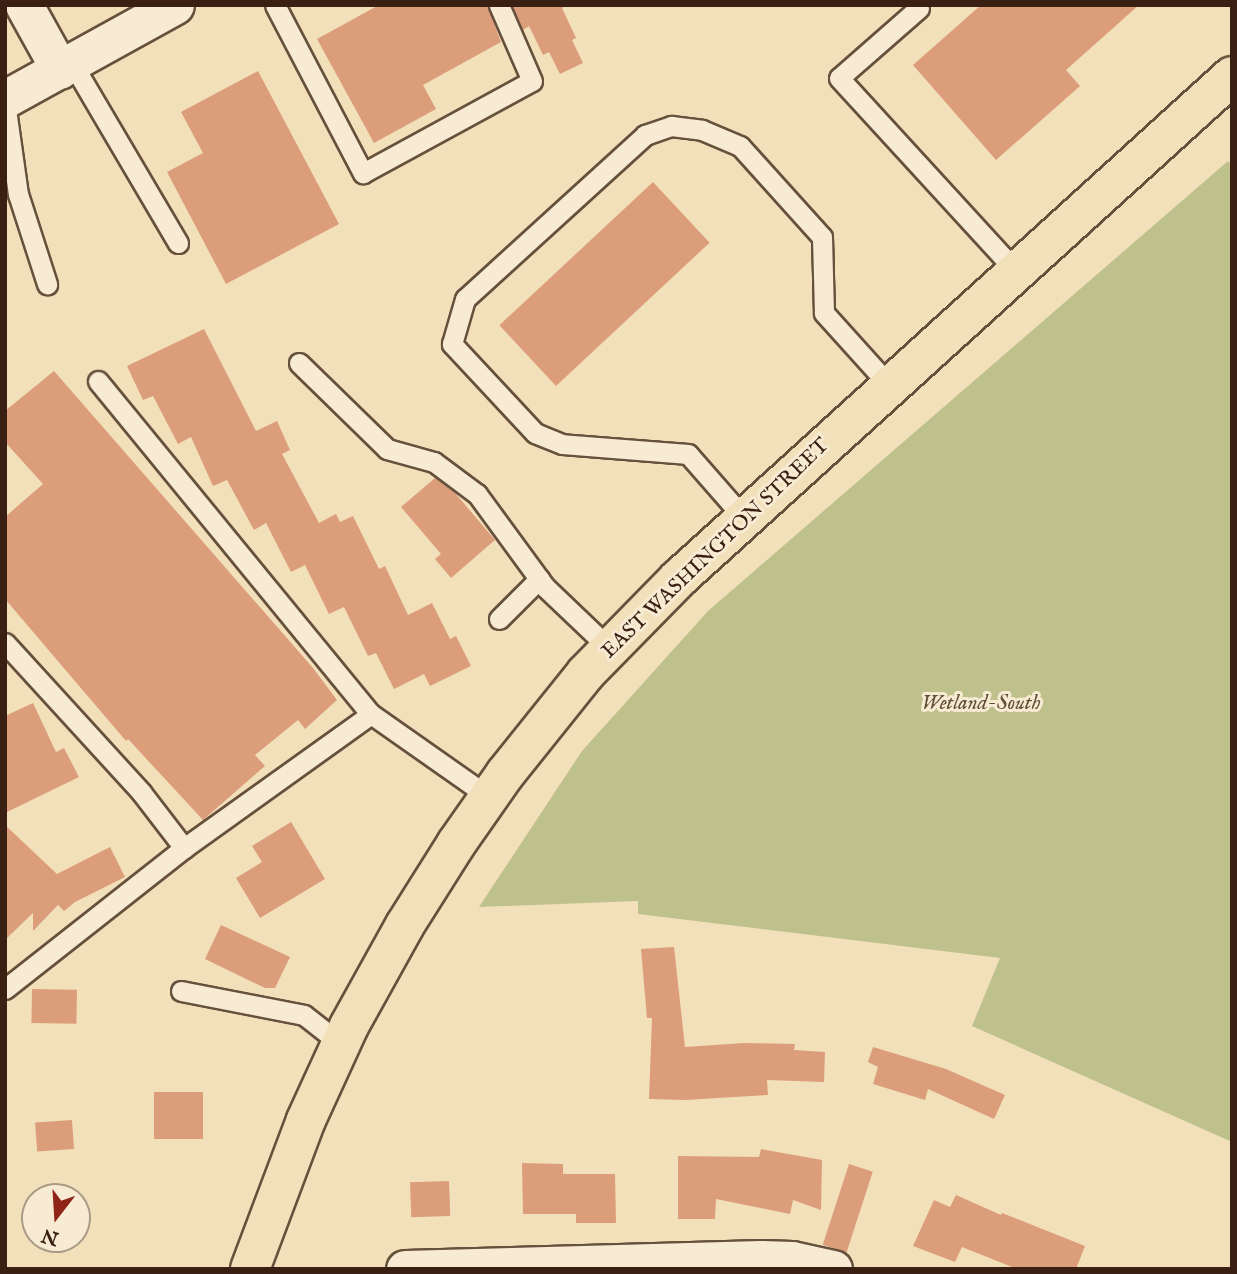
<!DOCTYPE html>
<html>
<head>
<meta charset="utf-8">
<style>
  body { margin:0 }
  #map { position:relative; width:1237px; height:1274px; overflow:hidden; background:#f2e0bb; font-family:"IM FELL English",serif }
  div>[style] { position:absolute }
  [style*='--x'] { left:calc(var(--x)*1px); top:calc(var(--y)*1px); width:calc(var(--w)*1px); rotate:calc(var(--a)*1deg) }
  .green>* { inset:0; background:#bfc18d }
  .building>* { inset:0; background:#dc9d7b; transform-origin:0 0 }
  .roads { filter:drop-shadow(2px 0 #67503c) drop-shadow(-2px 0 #67503c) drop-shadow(0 2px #67503c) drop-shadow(0 -2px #67503c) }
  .service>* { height:19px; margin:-9.5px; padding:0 9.5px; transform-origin:9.5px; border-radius:9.5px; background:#f7ebd3 }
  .minor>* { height:37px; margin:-18.5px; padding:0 18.5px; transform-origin:18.5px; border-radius:18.5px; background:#f7ebd3 }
  .primary>* { height:38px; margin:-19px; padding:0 19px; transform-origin:19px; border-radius:19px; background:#f2e0bb }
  span { translate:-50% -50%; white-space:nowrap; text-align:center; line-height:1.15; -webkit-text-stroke:6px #f7ebd3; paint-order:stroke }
  .street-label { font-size:21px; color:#392012 }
  .park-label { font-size:21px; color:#615037; font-style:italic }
  .frame { position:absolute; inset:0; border:7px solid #392012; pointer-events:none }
  .north { position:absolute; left:21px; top:1183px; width:70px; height:70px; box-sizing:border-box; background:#f7ebd3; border:2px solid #ab9a86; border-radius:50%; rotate:197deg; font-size:19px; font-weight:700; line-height:28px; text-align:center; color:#392012 }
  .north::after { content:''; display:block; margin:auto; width:24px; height:32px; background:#8f2418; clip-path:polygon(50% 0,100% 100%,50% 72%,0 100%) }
</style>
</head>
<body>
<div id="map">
  <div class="green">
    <div style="clip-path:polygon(1228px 161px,1232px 165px,1232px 1142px,972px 1026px,1000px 958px,638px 914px,638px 901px,479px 907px,582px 751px,708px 611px)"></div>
  </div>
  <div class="building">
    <div style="clip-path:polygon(379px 5px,487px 5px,501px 42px,423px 85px,436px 109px,374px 143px,317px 39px)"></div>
    <div style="clip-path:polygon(512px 5px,567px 5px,562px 8px,576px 38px,572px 40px,583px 63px,560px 74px,549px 52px,543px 55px,529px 26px,523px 30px)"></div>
    <div style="clip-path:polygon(981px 5px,1139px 5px,1066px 70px,1080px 86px,996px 160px,913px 65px)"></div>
    <div style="clip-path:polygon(258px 71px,339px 224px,226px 284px,167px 172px,203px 153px,181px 112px)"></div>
    <div style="left:653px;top:182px;width:83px;height:210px;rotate:47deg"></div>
    <div style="clip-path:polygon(204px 329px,256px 431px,277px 421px,290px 450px,282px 454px,319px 523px,336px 514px,340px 522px,353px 516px,379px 569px,385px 566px,408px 615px,432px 603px,450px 639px,456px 636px,471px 666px,430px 686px,424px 674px,394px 689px,376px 653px,368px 656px,344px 607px,329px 614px,305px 565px,291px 572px,266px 523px,254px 530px,227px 480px,213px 486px,191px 437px,178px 444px,153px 396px,143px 400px,127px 366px)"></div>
    <div style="clip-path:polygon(54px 371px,313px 668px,337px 700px,305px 729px,298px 720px,255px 755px,265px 766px,203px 820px,128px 739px,126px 741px,5px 599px,5px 517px,43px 484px,5px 442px,5px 411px)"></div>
    <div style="clip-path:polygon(435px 478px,455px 493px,495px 540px,451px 578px,435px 559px,441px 554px,401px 507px)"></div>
    <div style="clip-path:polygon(33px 703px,56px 752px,64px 748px,79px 777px,5px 813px,5px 716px)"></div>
    <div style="clip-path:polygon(291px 822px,325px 879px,260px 918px,236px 878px,262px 862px,252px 846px)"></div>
    <div style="clip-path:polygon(5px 825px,57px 874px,110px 847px,125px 877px,75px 902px,64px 911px,58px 905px,33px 931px,33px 913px,5px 940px)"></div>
    <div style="clip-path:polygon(221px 925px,290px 957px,275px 988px,265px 988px,205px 959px)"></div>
    <div style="clip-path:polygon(674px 947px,685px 1047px,744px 1043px,795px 1044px,794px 1050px,825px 1052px,824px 1082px,767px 1080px,768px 1095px,685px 1100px,649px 1099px,652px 1018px,647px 1018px,641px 949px)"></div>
    <div style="left:32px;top:989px;width:45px;height:34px;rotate:1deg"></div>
    <div style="clip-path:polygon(873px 1047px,946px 1069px,1005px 1095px,994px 1119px,928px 1089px,925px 1100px,873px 1084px,878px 1067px,868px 1062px)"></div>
    <div style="left:154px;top:1092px;width:49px;height:47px"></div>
    <div style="left:72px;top:1120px;width:29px;height:37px;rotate:86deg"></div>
    <div style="clip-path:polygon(761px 1149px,822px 1160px,821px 1210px,793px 1200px,790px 1214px,716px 1199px,715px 1219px,678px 1219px,678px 1156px,759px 1157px)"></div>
    <div style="clip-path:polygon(522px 1163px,563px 1164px,563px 1174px,615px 1174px,616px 1223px,576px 1223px,576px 1214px,523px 1214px)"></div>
    <div style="left:849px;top:1164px;width:25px;height:85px;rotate:18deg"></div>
    <div style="left:449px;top:1181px;width:35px;height:39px;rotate:88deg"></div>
    <div style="clip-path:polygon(956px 1195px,1001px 1215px,1002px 1213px,1085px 1246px,1076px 1269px,1017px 1269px,962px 1247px,955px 1262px,913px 1246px,934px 1200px,950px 1207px)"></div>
  </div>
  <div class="roads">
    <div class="service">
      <div style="--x:275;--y:5;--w:190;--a:62.4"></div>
      <div style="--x:363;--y:173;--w:192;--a:-28.6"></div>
      <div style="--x:532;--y:81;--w:83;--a:-113.5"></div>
      <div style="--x:919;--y:8;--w:106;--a:138.8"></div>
      <div style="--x:839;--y:78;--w:262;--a:47.5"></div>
      <div style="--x:72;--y:63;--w:209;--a:59.5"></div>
      <div style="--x:5;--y:102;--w:93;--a:82"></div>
      <div style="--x:18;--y:194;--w:95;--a:72.1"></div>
      <div style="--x:299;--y:363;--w:123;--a:44.3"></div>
      <div style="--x:387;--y:449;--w:49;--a:15.5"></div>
      <div style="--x:434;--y:462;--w:54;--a:36.7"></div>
      <div style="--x:477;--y:494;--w:115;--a:53.8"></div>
      <div style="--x:545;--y:587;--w:90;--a:43.6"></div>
      <div style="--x:98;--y:381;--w:431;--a:50.7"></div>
      <div style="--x:744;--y:518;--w:85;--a:-131.2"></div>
      <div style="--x:688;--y:454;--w:126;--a:-175.5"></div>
      <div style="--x:562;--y:444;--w:29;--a:-158"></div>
      <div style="--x:535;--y:433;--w:122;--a:-133"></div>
      <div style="--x:452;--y:344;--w:47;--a:-73.9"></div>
      <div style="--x:465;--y:299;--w:244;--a:-42.3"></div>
      <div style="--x:645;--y:135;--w:28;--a:-19"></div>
      <div style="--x:671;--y:126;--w:31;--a:7"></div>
      <div style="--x:702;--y:130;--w:41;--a:22.8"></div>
      <div style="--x:740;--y:146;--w:122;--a:48"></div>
      <div style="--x:822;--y:237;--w:76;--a:88.5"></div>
      <div style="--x:824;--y:313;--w:98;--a:47.9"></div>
      <div style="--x:499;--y:619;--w:57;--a:-45"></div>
      <div style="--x:5;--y:643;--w:202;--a:47.6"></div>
      <div style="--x:141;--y:792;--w:71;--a:52.5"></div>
      <div style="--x:184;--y:848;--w:228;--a:141.8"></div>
      <div style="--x:184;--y:848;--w:230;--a:-35.6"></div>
      <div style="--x:371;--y:714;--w:144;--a:35.1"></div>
      <div style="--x:181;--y:991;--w:125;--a:11"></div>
      <div style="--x:304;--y:1015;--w:47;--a:38.1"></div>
    </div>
    <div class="minor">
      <div style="--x:24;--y:5;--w:74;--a:61"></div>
      <div style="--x:5;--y:99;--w:194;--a:-28.9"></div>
      <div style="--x:405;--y:1269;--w:356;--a:-1.6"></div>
      <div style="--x:761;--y:1259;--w:31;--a:2"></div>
      <div style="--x:792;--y:1260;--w:42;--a:12.4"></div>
    </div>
    <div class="primary">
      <div style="--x:250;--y:1269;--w:159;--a:-69.4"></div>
      <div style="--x:306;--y:1120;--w:103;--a:-65.4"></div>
      <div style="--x:349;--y:1026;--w:115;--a:-61"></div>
      <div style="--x:405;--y:925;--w:96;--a:-57.8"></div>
      <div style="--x:456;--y:844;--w:85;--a:-55"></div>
      <div style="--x:505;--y:774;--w:129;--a:-51.3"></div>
      <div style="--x:586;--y:673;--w:132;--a:-45.6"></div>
      <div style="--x:678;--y:579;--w:748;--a:-42.24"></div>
    </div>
  </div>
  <div class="street-label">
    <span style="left:716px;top:549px;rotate:-44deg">EAST WASHINGTON STREET</span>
  </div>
  <div class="park-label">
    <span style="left:981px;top:704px">Wetland-South</span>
  </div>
  <div class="frame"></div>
  <div class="north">N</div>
</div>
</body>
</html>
